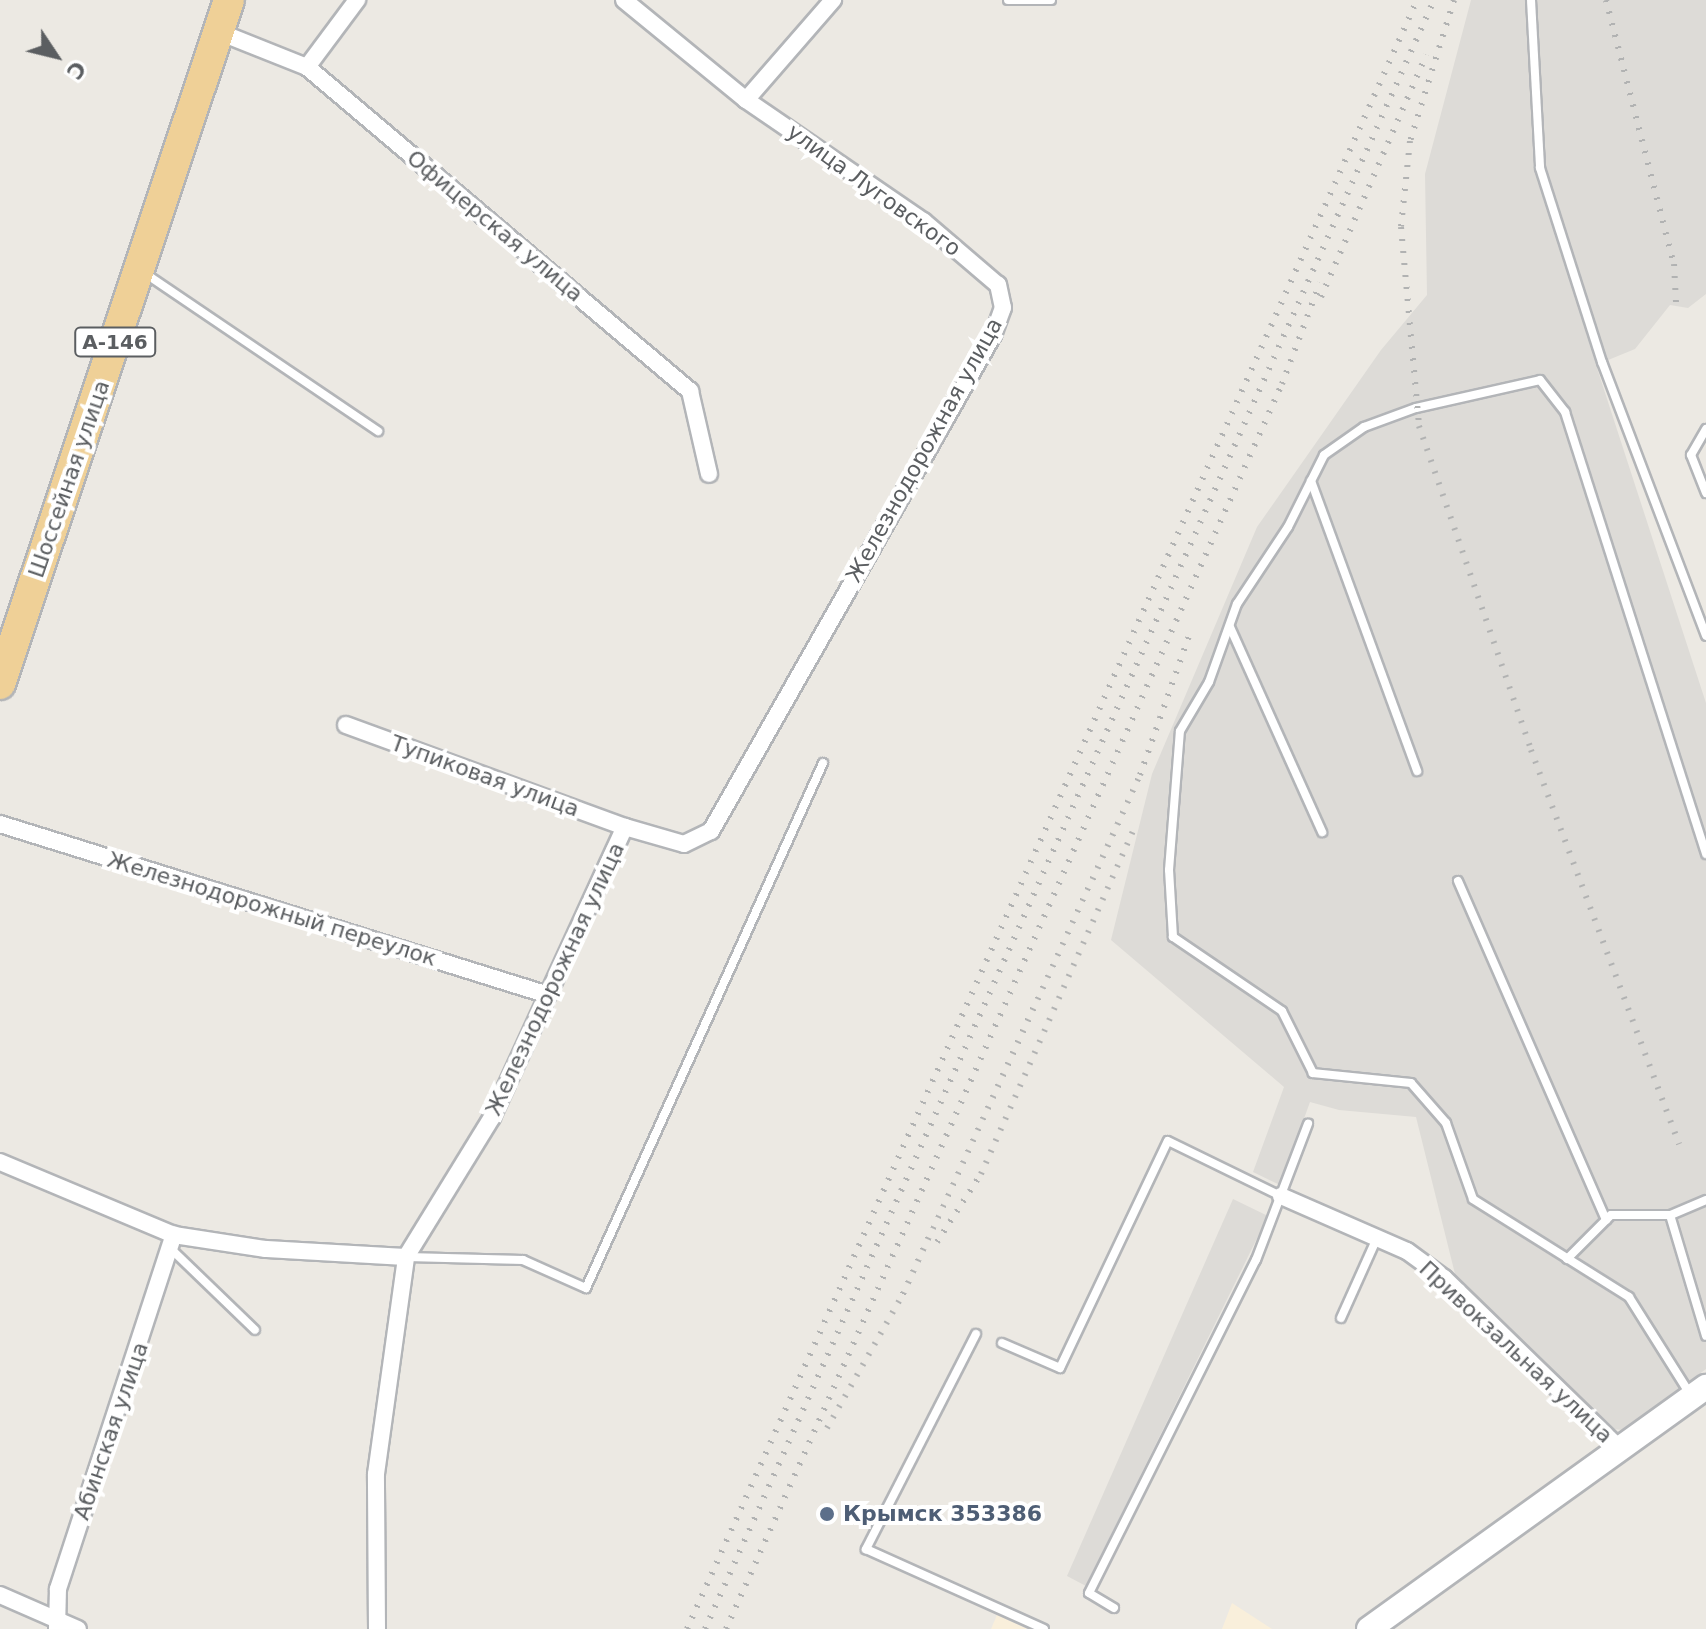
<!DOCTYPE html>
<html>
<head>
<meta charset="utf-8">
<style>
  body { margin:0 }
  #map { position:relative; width:1706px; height:1629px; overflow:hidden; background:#ece9e3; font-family:"DejaVu Sans",sans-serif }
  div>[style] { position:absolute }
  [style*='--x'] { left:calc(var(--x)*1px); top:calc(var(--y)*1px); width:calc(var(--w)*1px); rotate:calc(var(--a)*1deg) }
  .commercial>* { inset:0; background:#f9efdb }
  .industrial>* { inset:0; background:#dddbd7 }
  .roads { filter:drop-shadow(2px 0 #b3b5b8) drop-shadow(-2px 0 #b3b5b8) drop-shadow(0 2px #b3b5b8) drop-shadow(0 -2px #b3b5b8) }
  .lane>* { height:8px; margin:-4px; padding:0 4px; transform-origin:4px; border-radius:4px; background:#fff }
  .street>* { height:16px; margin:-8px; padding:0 8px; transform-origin:8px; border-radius:8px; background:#fff }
  .secondary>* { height:24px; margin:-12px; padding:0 12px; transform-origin:12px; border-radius:12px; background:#fff }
  .highway>* { height:30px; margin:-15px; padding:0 15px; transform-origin:15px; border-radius:15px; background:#efd097 }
  .rail>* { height:6px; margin-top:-3px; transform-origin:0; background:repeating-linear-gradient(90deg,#b1b2b2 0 2px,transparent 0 12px) }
  .dots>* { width:22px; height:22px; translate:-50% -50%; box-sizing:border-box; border:4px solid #fff; border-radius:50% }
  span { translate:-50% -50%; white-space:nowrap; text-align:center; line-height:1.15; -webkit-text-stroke:8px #fff; paint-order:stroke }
  .shield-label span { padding:2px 6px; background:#fff; border:2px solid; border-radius:6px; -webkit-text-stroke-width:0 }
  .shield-label { font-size:20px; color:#5b5e61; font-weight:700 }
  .street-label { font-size:22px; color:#5b5e61 }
  .service-label { font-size:22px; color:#4e5e75; font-weight:700 }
  .left { translate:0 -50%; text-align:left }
  .north { position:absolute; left:16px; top:16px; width:80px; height:80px; -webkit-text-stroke:6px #fff; paint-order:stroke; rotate:125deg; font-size:22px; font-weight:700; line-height:32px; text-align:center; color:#5b5e61 }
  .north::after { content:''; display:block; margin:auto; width:28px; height:36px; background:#5b5e61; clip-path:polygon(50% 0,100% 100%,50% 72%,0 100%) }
</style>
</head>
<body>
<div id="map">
  <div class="commercial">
    <div style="clip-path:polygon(1232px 1603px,1272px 1629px,1222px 1629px)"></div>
    <div style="clip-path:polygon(997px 1615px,1027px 1629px,991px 1629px)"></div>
  </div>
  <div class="industrial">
    <div style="clip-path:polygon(1471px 0,1706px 0,1706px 294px,1688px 308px,1670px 305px,1635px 349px,1596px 365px,1706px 703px,1706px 1369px,1624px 1430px,1611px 1429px,1457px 1282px,1416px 1117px,1339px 1110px,1310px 1102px,1280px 1185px,1253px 1172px,1284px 1087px,1111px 940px,1152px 774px,1257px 527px,1381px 350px,1427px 295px,1425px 174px)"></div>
    <div style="clip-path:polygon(1233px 1199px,1268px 1216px,1086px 1586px,1067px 1576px)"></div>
  </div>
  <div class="roads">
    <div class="lane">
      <div style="--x:1008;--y:0;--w:43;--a:0"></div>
      <div style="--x:1531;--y:0;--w:168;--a:86.9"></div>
      <div style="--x:1540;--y:168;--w:204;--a:72.3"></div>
      <div style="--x:1602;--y:362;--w:293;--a:69.2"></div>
      <div style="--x:143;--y:272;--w:284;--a:34.1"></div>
      <div style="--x:1706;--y:429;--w:30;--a:120"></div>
      <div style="--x:1691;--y:455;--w:41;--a:68.5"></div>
      <div style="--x:1311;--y:481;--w:309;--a:69.9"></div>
      <div style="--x:1230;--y:627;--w:225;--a:65.8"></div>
      <div style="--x:1458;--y:881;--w:370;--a:66.4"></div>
      <div style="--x:1706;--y:1200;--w:39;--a:157"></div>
      <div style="--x:1670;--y:1215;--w:126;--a:73.4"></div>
      <div style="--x:172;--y:1250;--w:115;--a:43.9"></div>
      <div style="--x:407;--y:1257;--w:116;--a:1.5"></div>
      <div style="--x:523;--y:1260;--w:69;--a:24"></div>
      <div style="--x:586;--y:1288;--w:576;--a:-65.7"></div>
      <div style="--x:1567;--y:1259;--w:62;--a:-45"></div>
      <div style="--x:1611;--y:1215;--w:59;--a:0"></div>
      <div style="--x:1341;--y:1318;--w:88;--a:-65.8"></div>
      <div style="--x:976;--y:1334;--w:242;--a:117.1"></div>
      <div style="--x:866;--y:1549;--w:195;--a:24.2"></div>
      <div style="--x:1002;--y:1343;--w:63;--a:23.3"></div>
      <div style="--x:1060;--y:1368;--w:251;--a:-64.6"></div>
      <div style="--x:1168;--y:1141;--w:126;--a:26"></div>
      <div style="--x:1690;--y:1394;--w:115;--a:-122.2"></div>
      <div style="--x:1629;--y:1297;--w:184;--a:-147.9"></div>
      <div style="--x:1473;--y:1199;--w:81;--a:-109.6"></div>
      <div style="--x:1446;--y:1123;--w:53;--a:-131.2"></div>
      <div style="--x:1411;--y:1083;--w:99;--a:-174.2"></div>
      <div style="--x:1313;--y:1073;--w:69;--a:-116.6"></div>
      <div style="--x:1282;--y:1011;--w:132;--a:-145.8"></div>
      <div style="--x:1173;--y:937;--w:67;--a:-93.4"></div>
      <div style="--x:1169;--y:870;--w:139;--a:-85.5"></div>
      <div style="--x:1180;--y:731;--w:57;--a:-59.4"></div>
      <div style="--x:1209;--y:682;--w:83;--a:-70.3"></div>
      <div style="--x:1237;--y:604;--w:92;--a:-56.5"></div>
      <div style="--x:1288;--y:527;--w:80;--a:-63.4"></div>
      <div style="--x:1324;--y:455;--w:49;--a:-35"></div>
      <div style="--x:1364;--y:427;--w:55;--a:-20.1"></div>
      <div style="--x:1416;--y:408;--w:127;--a:-12.7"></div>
      <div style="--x:1540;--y:380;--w:41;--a:52"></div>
      <div style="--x:1565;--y:412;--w:464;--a:72.3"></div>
      <div style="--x:1114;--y:1608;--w:29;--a:-149"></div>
      <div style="--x:1089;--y:1593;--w:373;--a:-63.4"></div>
      <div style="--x:1256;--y:1260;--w:146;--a:-69.1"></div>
    </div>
    <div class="street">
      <div style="--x:624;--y:0;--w:158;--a:39.3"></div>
      <div style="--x:746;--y:100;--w:133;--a:-49"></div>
      <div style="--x:219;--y:32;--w:95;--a:21.7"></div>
      <div style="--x:307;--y:67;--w:502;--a:40.23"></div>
      <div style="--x:690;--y:391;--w:85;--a:77.1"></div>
      <div style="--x:307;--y:67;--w:84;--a:-53.3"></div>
      <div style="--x:346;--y:725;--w:297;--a:20.1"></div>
      <div style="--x:0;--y:824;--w:571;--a:17.32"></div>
      <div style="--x:0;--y:1162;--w:189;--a:22.8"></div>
      <div style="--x:174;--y:1235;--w:93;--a:8.7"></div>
      <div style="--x:266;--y:1249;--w:140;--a:3.3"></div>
      <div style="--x:1281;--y:1196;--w:137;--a:23.6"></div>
      <div style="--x:1407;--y:1251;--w:46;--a:36.1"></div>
      <div style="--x:1444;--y:1278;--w:244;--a:44.2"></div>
      <div style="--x:0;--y:1595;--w:85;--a:23.6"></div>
      <div style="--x:57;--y:1629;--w:40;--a:-88.6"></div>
      <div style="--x:58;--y:1589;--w:373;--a:-71.9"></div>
      <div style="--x:377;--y:1629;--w:155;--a:-90.4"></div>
      <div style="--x:376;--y:1474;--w:219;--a:-82.1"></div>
      <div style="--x:406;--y:1257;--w:164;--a:-58.4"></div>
      <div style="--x:492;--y:1117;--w:319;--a:-65.4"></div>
      <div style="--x:625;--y:827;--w:61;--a:16.1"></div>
      <div style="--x:684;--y:844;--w:30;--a:-26"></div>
      <div style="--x:711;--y:831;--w:571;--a:-60.38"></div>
      <div style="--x:993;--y:335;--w:29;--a:-70"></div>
      <div style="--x:1003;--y:308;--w:24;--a:-102"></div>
      <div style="--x:998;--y:285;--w:99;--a:-139.5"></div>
      <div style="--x:923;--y:221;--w:214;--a:-145.6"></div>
    </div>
    <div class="secondary">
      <div style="--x:1369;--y:1629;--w:415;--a:-35.7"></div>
    </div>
    <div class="highway">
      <div style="--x:0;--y:684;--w:721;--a:-71.49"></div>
    </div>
  </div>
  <div class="rail">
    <div style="--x:1454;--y:0;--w:148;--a:107.3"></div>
    <div style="--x:1410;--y:141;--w:86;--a:96"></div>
    <div style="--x:1401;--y:227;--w:200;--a:84.8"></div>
    <div style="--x:1419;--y:426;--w:343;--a:70.9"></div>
    <div style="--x:1531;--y:750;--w:421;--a:69.4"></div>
    <div style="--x:1606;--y:0;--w:273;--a:75.6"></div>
    <div style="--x:1674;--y:264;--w:39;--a:87"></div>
    <div style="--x:1321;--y:297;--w:264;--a:-66.5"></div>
    <div style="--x:937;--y:1242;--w:81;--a:-57.1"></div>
    <div style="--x:981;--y:1174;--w:375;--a:-66.1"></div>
    <div style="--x:827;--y:1428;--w:154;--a:-60.4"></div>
    <div style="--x:903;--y:1294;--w:571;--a:-65.46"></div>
    <div style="--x:1140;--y:775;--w:147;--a:-70.6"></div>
    <div style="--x:687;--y:1629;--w:1785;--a:-65.86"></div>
    <div style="--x:705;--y:1629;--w:1785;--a:-65.89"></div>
    <div style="--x:726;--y:1629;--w:1364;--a:-65.94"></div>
    <div style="--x:1282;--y:384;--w:108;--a:-69.4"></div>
  </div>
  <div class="dots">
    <div style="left:827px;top:1514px;background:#5c6f8a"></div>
  </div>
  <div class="shield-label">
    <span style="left:115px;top:342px">А-146</span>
  </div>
  <div class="street-label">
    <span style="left:874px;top:190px;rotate:36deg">улица Луговского</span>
    <span style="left:495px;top:226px;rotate:40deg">Офицерская улица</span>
    <span style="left:924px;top:450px;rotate:-61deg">Железнодорожная улица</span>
    <span style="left:69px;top:479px;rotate:-71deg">Шоссейная улица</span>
    <span style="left:485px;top:776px;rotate:20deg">Тупиковая улица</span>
    <span style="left:272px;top:909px;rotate:17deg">Железнодорожный переулок</span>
    <span style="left:555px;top:979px;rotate:-65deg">Железнодорожная улица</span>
    <span style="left:1516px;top:1352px;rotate:43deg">Привокзальная улица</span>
    <span style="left:111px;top:1431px;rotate:-71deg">Абинская улица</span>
  </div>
  <div class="service-label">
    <span class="left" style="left:843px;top:1514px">Крымск 353386</span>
  </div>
  <div class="north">С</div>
</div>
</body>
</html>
